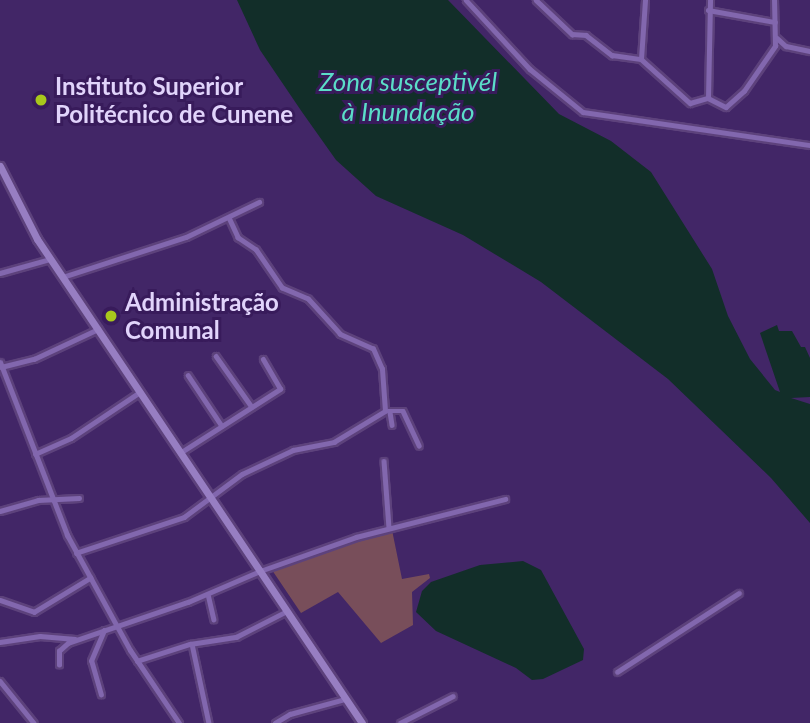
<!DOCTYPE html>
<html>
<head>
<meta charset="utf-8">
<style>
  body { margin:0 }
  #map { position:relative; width:810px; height:723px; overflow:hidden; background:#422667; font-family:Lato,sans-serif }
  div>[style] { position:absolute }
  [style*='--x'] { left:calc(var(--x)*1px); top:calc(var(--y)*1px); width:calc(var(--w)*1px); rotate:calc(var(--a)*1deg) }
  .green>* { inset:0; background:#784e5a }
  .water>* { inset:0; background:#122e29 }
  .roads { filter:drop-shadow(2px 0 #5d427c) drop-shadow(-2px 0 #5d427c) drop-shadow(0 2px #5d427c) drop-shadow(0 -2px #5d427c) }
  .minor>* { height:4.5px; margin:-2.25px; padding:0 2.25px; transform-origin:2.25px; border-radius:2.25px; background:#8267ae }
  .tertiary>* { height:5px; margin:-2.5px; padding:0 2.5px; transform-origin:2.5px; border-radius:2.5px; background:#8267ae }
  .primary>* { height:7px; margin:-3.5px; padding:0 3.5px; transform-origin:3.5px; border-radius:3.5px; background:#977ec2 }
  .dots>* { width:19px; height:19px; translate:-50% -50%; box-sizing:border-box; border:4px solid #381b5b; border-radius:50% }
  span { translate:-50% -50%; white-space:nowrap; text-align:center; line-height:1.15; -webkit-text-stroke:6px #381b5b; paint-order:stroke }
  .poi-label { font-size:24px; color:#e1d4fb; font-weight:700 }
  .left { translate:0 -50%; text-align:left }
  .water-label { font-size:26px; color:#5bddc8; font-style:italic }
</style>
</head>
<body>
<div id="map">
  <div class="green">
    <div style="clip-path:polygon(392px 530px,402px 579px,429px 574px,430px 578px,412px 592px,413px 625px,381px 643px,338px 592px,301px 613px,272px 570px)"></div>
  </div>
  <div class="water">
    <div style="clip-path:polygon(237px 0,448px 0,559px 114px,611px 141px,651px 172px,712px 269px,728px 316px,750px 359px,775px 390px,780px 392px,760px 333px,777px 325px,779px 331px,792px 331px,801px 347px,805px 347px,810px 358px,810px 397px,791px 398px,810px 404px,810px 523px,771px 478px,668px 379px,541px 282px,463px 235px,376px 196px,336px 160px,302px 112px,260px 50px)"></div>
    <div style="clip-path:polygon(523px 561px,541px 570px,584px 649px,583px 660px,543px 679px,532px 680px,516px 668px,436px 631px,416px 612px,422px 591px,431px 582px,480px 565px)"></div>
  </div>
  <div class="roads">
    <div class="minor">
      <div style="--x:466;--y:0;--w:94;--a:47.2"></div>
      <div style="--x:530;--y:69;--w:68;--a:39.1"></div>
      <div style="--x:583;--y:112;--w:229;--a:8.3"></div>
      <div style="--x:536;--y:0;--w:50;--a:43.4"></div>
      <div style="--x:572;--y:34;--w:14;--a:4"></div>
      <div style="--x:586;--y:35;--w:33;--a:38"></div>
      <div style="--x:612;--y:55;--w:29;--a:8"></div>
      <div style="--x:641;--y:59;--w:66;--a:41.9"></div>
      <div style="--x:690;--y:103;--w:19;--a:-16"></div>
      <div style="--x:708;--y:98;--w:20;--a:27"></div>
      <div style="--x:726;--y:107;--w:24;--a:-42"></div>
      <div style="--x:744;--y:91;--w:55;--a:-55.4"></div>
      <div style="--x:775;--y:46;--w:46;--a:-91.2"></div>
      <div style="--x:708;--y:10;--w:68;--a:10.2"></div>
      <div style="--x:777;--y:38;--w:12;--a:42"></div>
      <div style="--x:786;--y:46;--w:25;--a:12"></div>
      <div style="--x:641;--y:59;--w:59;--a:-86.1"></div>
      <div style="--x:708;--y:98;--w:98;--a:-88.8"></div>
      <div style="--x:0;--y:273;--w:52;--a:-15.6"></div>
      <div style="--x:63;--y:277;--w:129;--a:-18"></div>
      <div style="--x:186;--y:237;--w:81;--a:-25.6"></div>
      <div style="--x:216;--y:356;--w:62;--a:54.8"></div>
      <div style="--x:1;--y:367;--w:34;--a:-14"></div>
      <div style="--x:34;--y:359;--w:71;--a:-25.1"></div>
      <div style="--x:188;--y:375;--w:61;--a:56.3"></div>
      <div style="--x:385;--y:411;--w:18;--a:0"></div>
      <div style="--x:403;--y:411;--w:38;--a:65"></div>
      <div style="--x:390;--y:412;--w:13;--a:81"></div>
      <div style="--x:180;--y:453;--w:119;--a:-32.6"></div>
      <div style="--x:280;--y:389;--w:34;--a:-120"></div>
      <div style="--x:35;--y:454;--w:39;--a:-24"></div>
      <div style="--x:71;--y:438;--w:83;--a:-33.7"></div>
      <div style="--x:384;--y:461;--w:66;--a:85.7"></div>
      <div style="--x:0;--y:511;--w:40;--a:-16"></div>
      <div style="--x:38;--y:500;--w:41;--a:-2.8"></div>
      <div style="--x:76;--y:553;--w:114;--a:-18.4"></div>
      <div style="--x:184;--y:517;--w:72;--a:-36.6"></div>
      <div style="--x:242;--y:474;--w:56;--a:-25.2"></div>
      <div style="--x:293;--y:450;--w:42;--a:-11"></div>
      <div style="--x:334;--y:442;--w:60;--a:-31.3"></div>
      <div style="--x:385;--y:411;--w:42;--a:-94.1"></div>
      <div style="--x:382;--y:369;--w:22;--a:-114"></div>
      <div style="--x:373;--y:349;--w:36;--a:-156"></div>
      <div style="--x:340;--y:334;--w:47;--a:-132.4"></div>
      <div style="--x:308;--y:299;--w:28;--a:-157"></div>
      <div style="--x:282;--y:288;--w:46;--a:-124.4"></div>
      <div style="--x:256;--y:250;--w:22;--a:-146"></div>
      <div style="--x:238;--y:238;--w:21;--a:-115"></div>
      <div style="--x:208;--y:594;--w:26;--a:77"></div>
      <div style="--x:0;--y:600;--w:36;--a:19"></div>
      <div style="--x:34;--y:612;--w:66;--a:-31.3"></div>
      <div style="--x:0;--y:642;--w:40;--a:-8.5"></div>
      <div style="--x:40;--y:636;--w:35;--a:5"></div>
      <div style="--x:192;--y:644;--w:81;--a:77.9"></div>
      <div style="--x:137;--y:661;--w:56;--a:-17.8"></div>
      <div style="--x:190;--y:644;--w:47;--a:-8.7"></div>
      <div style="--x:236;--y:637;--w:57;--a:-27"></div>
      <div style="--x:59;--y:665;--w:14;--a:-90"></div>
      <div style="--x:59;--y:651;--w:12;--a:-42"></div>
      <div style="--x:68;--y:643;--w:127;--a:-18.9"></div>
      <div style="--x:188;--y:602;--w:78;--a:-23.3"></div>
      <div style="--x:260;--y:571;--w:102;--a:-19.5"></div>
      <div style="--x:356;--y:537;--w:154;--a:-14.3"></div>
      <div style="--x:617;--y:672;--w:145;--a:-32.9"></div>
      <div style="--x:0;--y:681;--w:54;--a:51"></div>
      <div style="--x:101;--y:695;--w:35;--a:-106"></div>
      <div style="--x:91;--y:661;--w:33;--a:-67"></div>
      <div style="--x:275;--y:723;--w:17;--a:-31"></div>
      <div style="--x:290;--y:714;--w:57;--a:-15.3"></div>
      <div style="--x:400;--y:723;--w:59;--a:-27"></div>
    </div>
    <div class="tertiary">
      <div style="--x:0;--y:362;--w:186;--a:68.8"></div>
      <div style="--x:67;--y:535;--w:131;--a:61.3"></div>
      <div style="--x:130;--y:650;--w:88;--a:56.1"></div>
    </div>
    <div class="primary">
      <div style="--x:0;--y:166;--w:82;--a:63.1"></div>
      <div style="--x:37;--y:239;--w:583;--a:56.12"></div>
    </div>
  </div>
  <div class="dots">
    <div style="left:41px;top:100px;background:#a8c71c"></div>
    <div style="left:111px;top:316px;background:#a8c71c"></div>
  </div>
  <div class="poi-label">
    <span class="left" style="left:55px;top:100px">Instituto Superior<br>Politécnico de Cunene</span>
    <span class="left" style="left:125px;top:316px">Administração<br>Comunal</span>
  </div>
  <div class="water-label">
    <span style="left:408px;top:97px">Zona susceptivél<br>à Inundação</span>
  </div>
</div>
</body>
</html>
